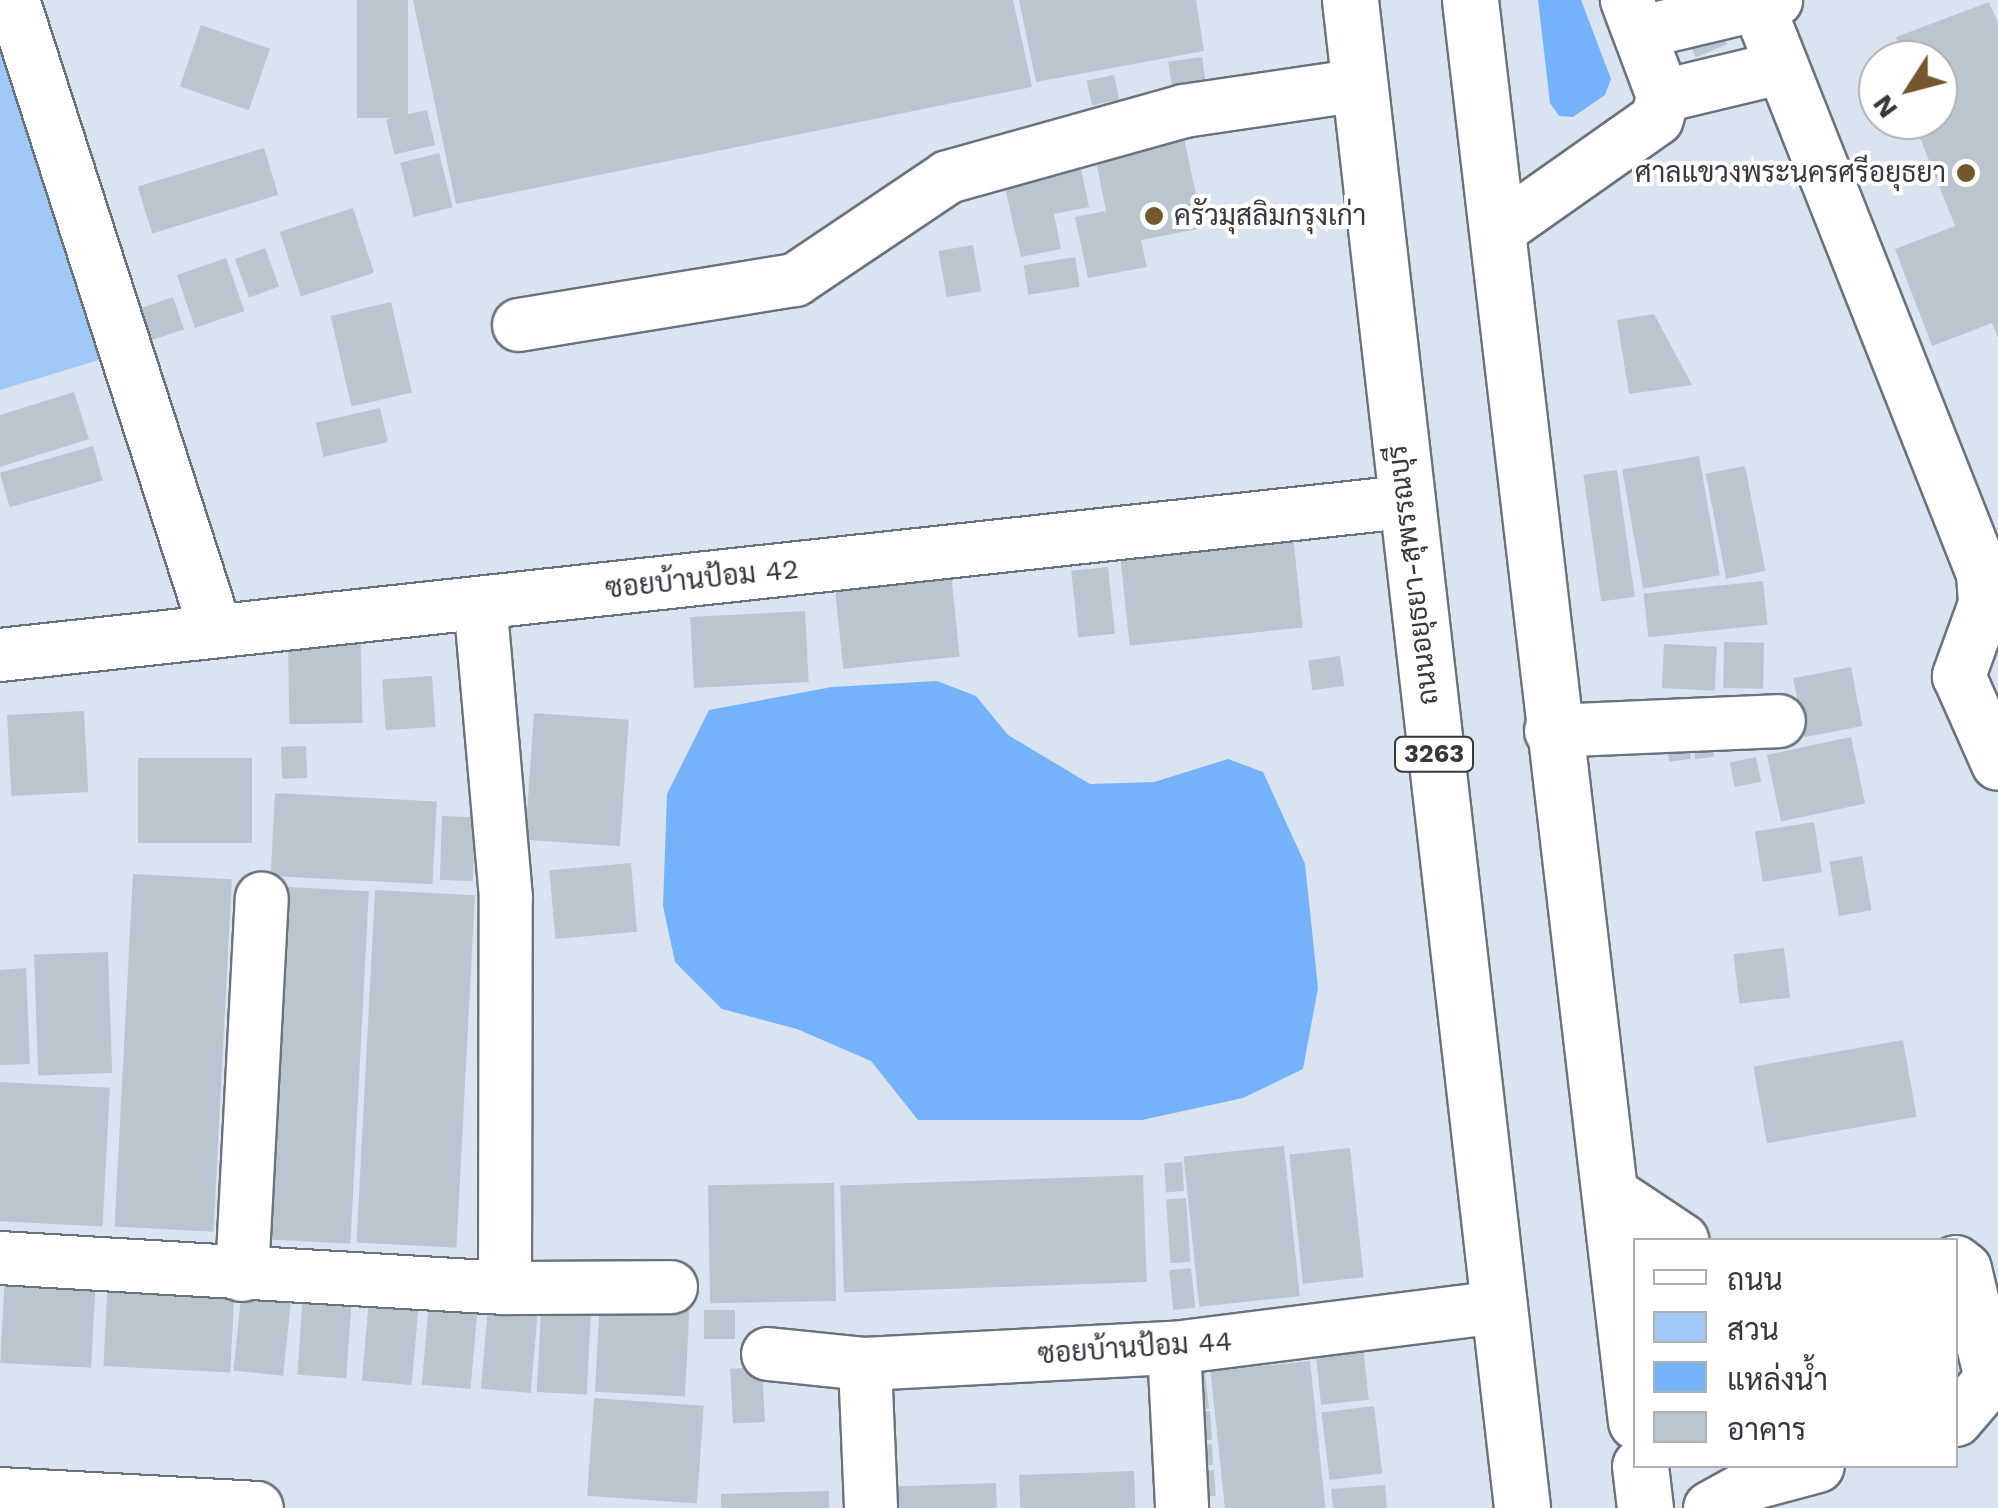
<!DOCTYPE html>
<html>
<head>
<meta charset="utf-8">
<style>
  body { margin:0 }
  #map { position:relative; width:1998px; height:1508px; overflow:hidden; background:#dae4f0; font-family:"Work Sans",Sarabun,sans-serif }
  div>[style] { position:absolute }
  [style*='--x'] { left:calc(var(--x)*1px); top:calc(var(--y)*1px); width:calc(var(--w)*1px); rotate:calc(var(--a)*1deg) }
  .green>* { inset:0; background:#a0c9f8 }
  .water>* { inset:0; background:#74b3f9 }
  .building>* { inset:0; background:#bbc5d0; transform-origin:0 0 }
  .roads { filter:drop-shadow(2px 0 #6a737d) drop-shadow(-2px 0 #6a737d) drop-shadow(0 2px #6a737d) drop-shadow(0 -2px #6a737d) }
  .minor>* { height:52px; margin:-26px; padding:0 26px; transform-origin:26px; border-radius:26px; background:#fff }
  .major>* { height:55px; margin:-27.5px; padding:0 27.5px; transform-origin:27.5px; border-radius:27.5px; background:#fff }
  .dots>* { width:28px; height:28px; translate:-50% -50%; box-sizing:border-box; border:5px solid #fff; border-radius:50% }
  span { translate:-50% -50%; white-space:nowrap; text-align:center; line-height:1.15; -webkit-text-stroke:8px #fff; paint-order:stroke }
  .shield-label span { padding:2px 8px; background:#fff; border:2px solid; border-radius:8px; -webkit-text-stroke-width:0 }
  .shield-label { font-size:25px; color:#35393e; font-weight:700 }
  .poi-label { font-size:28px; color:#35393e }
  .right { translate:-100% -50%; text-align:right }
  .left { translate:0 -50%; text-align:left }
  .street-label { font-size:28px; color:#35393e }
  .legend { position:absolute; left:1633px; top:1238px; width:325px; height:230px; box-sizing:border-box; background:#fff; border:2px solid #aeb0b2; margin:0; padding:12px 18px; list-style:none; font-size:30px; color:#35393e }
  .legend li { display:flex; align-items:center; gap:20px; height:50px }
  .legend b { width:50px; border:2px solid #aeb0b2 }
  .north { position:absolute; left:1858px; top:40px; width:100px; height:100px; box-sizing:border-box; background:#fff; border:2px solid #aeb0b2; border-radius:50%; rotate:234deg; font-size:28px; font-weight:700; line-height:40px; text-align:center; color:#35393e }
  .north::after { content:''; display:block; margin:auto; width:35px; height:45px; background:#76562c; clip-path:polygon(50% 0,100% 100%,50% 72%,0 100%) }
</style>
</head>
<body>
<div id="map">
  <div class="green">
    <div style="clip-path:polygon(0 47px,99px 360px,0 390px)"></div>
  </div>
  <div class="water">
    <div style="clip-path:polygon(1538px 0,1581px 0,1611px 79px,1605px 95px,1573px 117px,1559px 116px,1550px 103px)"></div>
    <div style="clip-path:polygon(937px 681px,976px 696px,1008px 735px,1090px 784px,1154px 782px,1228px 759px,1263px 772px,1305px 864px,1318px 988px,1303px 1069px,1243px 1098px,1142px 1120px,918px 1120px,871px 1061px,797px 1029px,722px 1009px,675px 962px,663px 906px,667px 794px,709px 710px,832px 687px)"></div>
  </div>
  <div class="building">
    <div style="left:357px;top:0;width:51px;height:118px"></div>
    <div style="clip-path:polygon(413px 0,1013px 0,1032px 87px,456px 204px)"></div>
    <div style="clip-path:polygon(1019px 0,1196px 0,1204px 51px,1036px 82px)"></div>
    <div style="clip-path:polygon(1989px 2px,1998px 23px,1998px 338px,1992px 323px,1932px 346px,1895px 249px,1955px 226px,1913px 120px,1938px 120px,1938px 60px,1905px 60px,1896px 37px)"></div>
    <div style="left:1718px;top:23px;width:23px;height:34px;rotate:67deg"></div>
    <div style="left:201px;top:25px;width:73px;height:65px;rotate:19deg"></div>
    <div style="left:1202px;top:57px;width:27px;height:34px;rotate:82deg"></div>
    <div style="left:1114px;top:75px;width:25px;height:28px;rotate:78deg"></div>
    <div style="left:427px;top:110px;width:36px;height:42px;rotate:77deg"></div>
    <div style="clip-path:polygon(1183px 133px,1203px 228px,1141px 240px,1147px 267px,1088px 278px,1075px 217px,1106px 211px,1094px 151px)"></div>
    <div style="left:264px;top:148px;width:49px;height:132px;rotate:73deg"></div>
    <div style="left:439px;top:153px;width:56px;height:40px;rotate:76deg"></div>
    <div style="clip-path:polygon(1080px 164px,1089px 207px,1054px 214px,1061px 249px,1021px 257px,1003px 180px)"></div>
    <div style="left:353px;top:208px;width:68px;height:77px;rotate:72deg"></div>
    <div style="left:973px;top:245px;width:47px;height:35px;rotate:80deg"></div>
    <div style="left:265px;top:248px;width:41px;height:32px;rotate:70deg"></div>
    <div style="left:1075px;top:257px;width:30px;height:52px;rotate:81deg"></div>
    <div style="left:226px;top:258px;width:56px;height:52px;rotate:71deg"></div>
    <div style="left:173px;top:297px;width:34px;height:48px;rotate:71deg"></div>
    <div style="left:391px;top:302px;width:93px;height:62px;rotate:77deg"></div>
    <div style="clip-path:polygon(1654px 314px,1692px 385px,1629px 394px,1617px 320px)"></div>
    <div style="clip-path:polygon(74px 392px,89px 439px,0 467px,0 415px)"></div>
    <div style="left:380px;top:408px;width:35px;height:66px;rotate:77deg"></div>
    <div style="left:93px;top:446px;width:36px;height:97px;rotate:74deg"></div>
    <div style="left:1699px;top:456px;width:121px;height:78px;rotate:80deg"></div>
    <div style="left:1745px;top:466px;width:107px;height:40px;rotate:79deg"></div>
    <div style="left:1617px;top:470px;width:128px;height:34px;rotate:82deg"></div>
    <div style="left:1292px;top:526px;width:102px;height:174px;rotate:84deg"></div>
    <div style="left:1108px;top:567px;width:67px;height:37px;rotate:84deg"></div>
    <div style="left:951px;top:574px;width:83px;height:117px;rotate:84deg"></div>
    <div style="left:1763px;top:581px;width:44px;height:120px;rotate:84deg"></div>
    <div style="left:805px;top:611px;width:71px;height:115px;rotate:87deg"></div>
    <div style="left:1724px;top:642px;width:40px;height:46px;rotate:1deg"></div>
    <div style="left:361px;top:644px;width:79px;height:73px;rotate:89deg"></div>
    <div style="left:1664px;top:644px;width:53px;height:44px;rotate:3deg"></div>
    <div style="left:1340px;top:656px;width:30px;height:32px;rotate:82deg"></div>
    <div style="left:1851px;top:667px;width:60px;height:59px;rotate:79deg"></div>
    <div style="left:432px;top:676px;width:51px;height:50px;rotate:86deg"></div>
    <div style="left:84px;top:711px;width:81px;height:77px;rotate:87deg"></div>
    <div style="left:534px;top:713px;width:95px;height:127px;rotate:4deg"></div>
    <div style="left:1687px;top:731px;width:28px;height:22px;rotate:82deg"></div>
    <div style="left:1851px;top:737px;width:68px;height:86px;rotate:78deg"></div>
    <div style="left:1712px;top:740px;width:17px;height:19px;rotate:83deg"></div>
    <div style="left:306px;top:746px;width:32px;height:25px;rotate:88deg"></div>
    <div style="left:1756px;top:757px;width:25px;height:27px;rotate:78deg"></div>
    <div style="left:252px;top:758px;width:85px;height:114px;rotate:90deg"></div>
    <div style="left:275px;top:793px;width:162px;height:83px;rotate:3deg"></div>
    <div style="left:442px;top:816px;width:33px;height:64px;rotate:2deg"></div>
    <div style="left:1814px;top:822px;width:51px;height:60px;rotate:81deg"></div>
    <div style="left:1862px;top:856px;width:55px;height:33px;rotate:80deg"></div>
    <div style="left:631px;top:863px;width:69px;height:82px;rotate:85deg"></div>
    <div style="left:133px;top:874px;width:99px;height:353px;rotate:3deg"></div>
    <div style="left:269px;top:886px;width:100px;height:353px;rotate:3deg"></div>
    <div style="left:375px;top:890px;width:100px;height:353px;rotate:3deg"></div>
    <div style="left:1784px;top:948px;width:50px;height:51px;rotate:83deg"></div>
    <div style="left:108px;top:952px;width:121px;height:74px;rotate:88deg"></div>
    <div style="clip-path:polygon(26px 968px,30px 1064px,0 1065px,0 970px)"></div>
    <div style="left:1903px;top:1040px;width:78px;height:152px;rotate:80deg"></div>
    <div style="left:0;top:1082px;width:110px;height:139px;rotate:3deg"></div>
    <div style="left:1284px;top:1146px;width:151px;height:101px;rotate:84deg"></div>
    <div style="left:1350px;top:1148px;width:130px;height:61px;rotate:84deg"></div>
    <div style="left:1182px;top:1162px;width:29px;height:18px;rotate:86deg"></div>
    <div style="left:1143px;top:1175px;width:107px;height:303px;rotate:88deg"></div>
    <div style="left:834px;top:1183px;width:118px;height:126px;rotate:89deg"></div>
    <div style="left:1186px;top:1198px;width:64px;height:20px;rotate:86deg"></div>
    <div style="left:1191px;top:1268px;width:40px;height:22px;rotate:84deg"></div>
    <div style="left:5px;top:1273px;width:91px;height:90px;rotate:3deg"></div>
    <div style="left:108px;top:1278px;width:127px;height:88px;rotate:3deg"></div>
    <div style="left:242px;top:1289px;width:50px;height:82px;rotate:6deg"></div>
    <div style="left:303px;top:1294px;width:49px;height:81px;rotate:4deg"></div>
    <div style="left:600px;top:1297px;width:90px;height:95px;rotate:3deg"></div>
    <div style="left:369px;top:1299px;width:50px;height:82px;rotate:5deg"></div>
    <div style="left:429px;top:1302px;width:49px;height:83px;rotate:5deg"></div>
    <div style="left:488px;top:1307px;width:50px;height:82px;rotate:5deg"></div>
    <div style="left:735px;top:1310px;width:29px;height:31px;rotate:90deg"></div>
    <div style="left:541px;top:1311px;width:50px;height:81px;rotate:3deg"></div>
    <div style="left:1363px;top:1345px;width:55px;height:48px;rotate:84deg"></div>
    <div style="left:1310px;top:1361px;width:148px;height:100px;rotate:84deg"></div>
    <div style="left:762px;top:1367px;width:55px;height:32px;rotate:87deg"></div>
    <div style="left:1205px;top:1371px;width:38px;height:24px;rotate:84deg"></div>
    <div style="left:594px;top:1398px;width:110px;height:98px;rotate:4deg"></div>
    <div style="left:1374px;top:1406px;width:68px;height:53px;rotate:83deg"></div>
    <div style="left:1210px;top:1411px;width:29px;height:26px;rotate:86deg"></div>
    <div style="left:1212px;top:1444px;width:21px;height:25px;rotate:87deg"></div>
    <div style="left:1214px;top:1470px;width:26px;height:31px;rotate:86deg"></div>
    <div style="left:1134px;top:1471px;width:37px;height:115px;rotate:88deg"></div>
    <div style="left:996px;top:1483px;width:25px;height:103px;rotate:88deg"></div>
    <div style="clip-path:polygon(1385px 1485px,1387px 1508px,1333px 1508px,1331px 1489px)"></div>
    <div style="clip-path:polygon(829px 1491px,829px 1508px,721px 1508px,721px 1494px)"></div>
  </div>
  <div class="roads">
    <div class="minor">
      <div style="--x:13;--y:0;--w:663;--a:72.17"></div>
      <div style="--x:1756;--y:0;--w:617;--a:68.42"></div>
      <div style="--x:1983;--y:574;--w:30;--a:86"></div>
      <div style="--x:1985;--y:604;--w:77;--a:109.9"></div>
      <div style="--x:1959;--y:676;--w:96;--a:66.1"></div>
      <div style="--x:1642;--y:32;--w:138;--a:-13.4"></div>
      <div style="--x:1663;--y:96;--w:120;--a:-13.5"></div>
      <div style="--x:1498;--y:231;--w:194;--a:-35.2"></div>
      <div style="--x:1657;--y:119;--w:24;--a:-75"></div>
      <div style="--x:1663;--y:96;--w:103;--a:-110.6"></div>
      <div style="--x:519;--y:325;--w:280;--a:-9.3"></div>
      <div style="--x:795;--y:280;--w:184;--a:-33.9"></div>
      <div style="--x:948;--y:177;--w:245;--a:-15.6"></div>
      <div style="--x:1184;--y:111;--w:178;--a:-8.4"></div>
      <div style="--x:0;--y:655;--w:1412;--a:-6.22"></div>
      <div style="--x:1551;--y:731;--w:228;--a:-2.5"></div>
      <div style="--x:1610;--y:1192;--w:87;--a:33.7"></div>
      <div style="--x:0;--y:1258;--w:506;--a:3.4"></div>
      <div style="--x:505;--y:1288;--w:390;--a:-89.9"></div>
      <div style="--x:506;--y:898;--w:296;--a:-95"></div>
      <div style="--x:1956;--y:1262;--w:11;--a:38"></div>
      <div style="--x:1965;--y:1269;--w:113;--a:76.7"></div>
      <div style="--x:1991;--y:1379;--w:54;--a:130.5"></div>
      <div style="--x:242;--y:1275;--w:377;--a:-87"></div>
      <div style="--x:505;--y:1288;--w:166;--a:-0.3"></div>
      <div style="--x:1174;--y:1348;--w:160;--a:87.1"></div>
      <div style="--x:768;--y:1354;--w:98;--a:5.9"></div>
      <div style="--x:865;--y:1364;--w:309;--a:-3"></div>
      <div style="--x:1174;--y:1348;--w:329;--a:-7.2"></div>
      <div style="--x:865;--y:1364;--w:144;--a:87.6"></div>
      <div style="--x:0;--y:1494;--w:257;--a:3.1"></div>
      <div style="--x:1710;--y:1508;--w:51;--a:-29.1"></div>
      <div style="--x:1755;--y:1483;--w:65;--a:-15.1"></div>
    </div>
    <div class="major">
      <div style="--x:1350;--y:0;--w:1518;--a:83.49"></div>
      <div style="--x:1470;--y:0;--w:1431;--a:83.34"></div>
      <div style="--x:1640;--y:1466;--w:42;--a:83.2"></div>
    </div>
  </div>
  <div class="dots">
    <div style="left:1966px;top:173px;background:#76562c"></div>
    <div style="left:1154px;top:216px;background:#76562c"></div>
  </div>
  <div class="shield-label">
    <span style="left:1434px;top:754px">3263</span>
  </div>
  <div class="poi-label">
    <span class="right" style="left:1946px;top:173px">ศาลแขวงพระนครศรีอยุธยา</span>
    <span class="left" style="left:1174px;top:216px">ครัวมุสลิมกรุงเก่า</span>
  </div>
  <div class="street-label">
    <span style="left:1413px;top:575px;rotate:-97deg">ถนนอยุธยา-สุพรรณบุรี</span>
    <span style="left:702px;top:579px;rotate:-6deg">ซอยบ้านป้อม 42</span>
    <span style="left:1135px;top:1348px;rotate:-4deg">ซอยบ้านป้อม 44</span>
  </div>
  <ul class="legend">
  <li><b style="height:12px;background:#fff"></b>ถนน</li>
  <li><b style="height:28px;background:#a0c9f8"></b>สวน</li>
  <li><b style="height:28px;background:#74b3f9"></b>แหล่งน้ำ</li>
  <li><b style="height:28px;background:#bbc5d0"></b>อาคาร</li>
  </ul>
  <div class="north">N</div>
</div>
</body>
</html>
